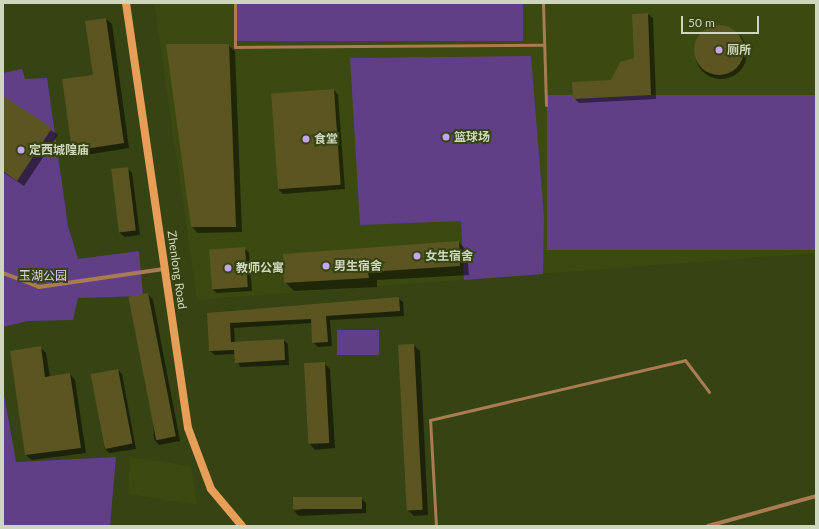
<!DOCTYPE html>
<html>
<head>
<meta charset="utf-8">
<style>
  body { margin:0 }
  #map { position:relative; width:819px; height:529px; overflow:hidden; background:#364313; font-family:Lato,"Noto Sans SC",sans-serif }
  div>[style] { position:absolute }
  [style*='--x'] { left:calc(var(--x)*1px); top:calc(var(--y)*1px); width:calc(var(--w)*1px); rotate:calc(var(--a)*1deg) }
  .built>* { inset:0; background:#3a4a10 }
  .green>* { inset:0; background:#603f87; transform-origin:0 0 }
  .shadow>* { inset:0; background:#0007 }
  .round { border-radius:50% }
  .building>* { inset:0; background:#5b5521; transform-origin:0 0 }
  .lane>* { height:3px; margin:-1.5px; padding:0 1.5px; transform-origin:1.5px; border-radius:1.5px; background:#a97c53 }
  .street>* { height:4px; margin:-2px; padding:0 2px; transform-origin:2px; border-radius:2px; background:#a97c53 }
  .secondary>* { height:8px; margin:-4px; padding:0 4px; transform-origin:4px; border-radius:4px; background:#e69e59 }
  .dots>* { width:11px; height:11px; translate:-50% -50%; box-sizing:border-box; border:2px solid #364313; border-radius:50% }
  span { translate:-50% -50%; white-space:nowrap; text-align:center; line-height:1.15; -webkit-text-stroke:4px #364313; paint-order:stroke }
  .poi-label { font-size:12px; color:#ced7bd; font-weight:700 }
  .left { translate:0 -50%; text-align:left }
  .street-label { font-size:12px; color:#ced7bd }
  .park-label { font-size:12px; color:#dccbf5 }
  .frame { position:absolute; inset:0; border:4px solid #ced7bd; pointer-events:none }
  .scale { position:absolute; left:681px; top:16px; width:78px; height:18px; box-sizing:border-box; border:2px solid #ced7bd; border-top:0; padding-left:5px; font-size:12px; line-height:14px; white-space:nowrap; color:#ced7bd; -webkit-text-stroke:3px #364313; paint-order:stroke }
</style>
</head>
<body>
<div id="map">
  <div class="built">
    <div style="clip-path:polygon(154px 3px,816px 3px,816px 253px,197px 300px)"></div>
    <div style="clip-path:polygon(130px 457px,191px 466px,197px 505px,128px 494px)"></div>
  </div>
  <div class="green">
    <div style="left:235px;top:3px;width:288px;height:38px"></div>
    <div style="clip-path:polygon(531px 56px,544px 217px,543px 274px,464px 280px,461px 221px,360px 225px,350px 58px)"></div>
    <div style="clip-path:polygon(22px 69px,25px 79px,47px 78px,68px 226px,78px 259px,139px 251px,143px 296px,78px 298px,73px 320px,28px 321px,3px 327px,3px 73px)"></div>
    <div style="left:816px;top:95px;width:155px;height:269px;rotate:90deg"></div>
    <div style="left:337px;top:330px;width:42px;height:25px"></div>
    <div style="clip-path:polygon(3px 389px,16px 462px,116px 457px,110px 526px,3px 526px)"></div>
  </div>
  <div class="shadow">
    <div style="clip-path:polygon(648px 14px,653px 18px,656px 99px,579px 103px,574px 98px,612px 81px,635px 59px)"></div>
    <div style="clip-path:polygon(106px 19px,112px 24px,129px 148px,79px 156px,73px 150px,94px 75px,86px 21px)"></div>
    <div class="round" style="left:695px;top:27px;width:52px;height:52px"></div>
    <div style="clip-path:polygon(228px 45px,235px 51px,242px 232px,198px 233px,192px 227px)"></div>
    <div style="clip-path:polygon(334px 90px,338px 95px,345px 189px,283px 194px,278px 189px,272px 95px)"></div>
    <div style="clip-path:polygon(3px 97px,58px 135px,24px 186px,3px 172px)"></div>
    <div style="clip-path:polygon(127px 168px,132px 173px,140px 235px,125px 237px,120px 233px)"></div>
    <div style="clip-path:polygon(459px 242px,467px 251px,469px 275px,377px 280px,377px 287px,294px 291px,285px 282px)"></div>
    <div style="clip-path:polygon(244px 248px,249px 253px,252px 291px,217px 293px,212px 289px,210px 251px)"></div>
    <div style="clip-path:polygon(148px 294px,153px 300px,180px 441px,159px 445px,154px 439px)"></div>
    <div style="clip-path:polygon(398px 298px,403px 302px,404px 316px,330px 320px,332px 346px,318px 347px,313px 342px,312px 323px,234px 328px,235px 343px,283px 340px,288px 344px,289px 365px,240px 367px,235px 354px,215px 355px,210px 351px,208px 314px)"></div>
    <div style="clip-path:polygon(414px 345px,420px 351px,428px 515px,414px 516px,408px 510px)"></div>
    <div style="clip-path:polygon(41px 348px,46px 353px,50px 377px,70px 374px,75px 380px,86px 453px,32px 460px,26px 455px)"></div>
    <div style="clip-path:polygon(324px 363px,330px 369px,335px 448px,315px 450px,309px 443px)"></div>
    <div style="clip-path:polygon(118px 370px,122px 374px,136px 449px,109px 453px,104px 448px)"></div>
    <div style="clip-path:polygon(361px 498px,366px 503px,366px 513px,299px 516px,294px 511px)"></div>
  </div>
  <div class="building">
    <div style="clip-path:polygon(648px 13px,651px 95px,573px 99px,572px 82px,611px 80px,620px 62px,634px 58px,632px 14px)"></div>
    <div style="clip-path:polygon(106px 18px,124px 143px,72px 151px,62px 79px,93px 75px,85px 21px)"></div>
    <div class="round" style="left:694px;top:25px;width:50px;height:50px"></div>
    <div style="clip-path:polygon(166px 44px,229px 44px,236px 227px,191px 227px)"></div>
    <div style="left:334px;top:89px;width:96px;height:63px;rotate:86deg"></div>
    <div style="clip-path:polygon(3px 96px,52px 128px,17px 181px,3px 171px)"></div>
    <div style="left:128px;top:167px;width:64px;height:17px;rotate:83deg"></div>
    <div style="clip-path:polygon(459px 241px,460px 266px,368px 272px,369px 278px,284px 283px,283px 254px)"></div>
    <div style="left:245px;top:247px;width:40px;height:36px;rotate:86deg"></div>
    <div style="left:148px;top:293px;width:146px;height:20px;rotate:79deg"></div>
    <div style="clip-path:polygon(399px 297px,400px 311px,326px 316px,328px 342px,312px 343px,311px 319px,230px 323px,231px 342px,284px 339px,285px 360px,235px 363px,234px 350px,209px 351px,207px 313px)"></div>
    <div style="left:414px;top:344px;width:166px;height:16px;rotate:87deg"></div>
    <div style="clip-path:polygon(41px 346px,45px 377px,70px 373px,81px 448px,25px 455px,10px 351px)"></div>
    <div style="left:325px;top:362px;width:81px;height:21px;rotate:87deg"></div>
    <div style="left:118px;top:369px;width:76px;height:28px;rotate:79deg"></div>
    <div style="left:362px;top:497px;width:12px;height:69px;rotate:90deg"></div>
  </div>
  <div class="lane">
    <div style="--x:235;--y:3;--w:44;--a:90"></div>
    <div style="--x:235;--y:47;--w:309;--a:-0.4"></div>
    <div style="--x:543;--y:3;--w:102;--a:88.3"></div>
    <div style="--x:436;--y:526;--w:106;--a:-93.2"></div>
    <div style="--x:430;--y:420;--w:262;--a:-13.2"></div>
    <div style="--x:685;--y:360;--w:40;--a:53"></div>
  </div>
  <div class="street">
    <div style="--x:3;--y:273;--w:39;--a:21"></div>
    <div style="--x:39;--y:287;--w:126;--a:-8.2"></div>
    <div style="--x:708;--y:526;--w:112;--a:-15.5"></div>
  </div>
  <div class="secondary">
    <div style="--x:126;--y:3;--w:429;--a:81.7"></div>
    <div style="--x:188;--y:428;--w:65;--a:69.3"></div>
    <div style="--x:211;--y:489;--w:48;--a:50"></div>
  </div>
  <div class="dots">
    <div style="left:719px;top:50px;background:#c5a6f0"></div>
    <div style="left:446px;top:137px;background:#c5a6f0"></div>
    <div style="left:306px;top:139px;background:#c5a6f0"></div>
    <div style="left:21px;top:150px;background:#c5a6f0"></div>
    <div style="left:417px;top:256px;background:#c5a6f0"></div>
    <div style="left:326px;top:266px;background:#c5a6f0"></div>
    <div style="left:228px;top:268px;background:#c5a6f0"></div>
  </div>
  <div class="poi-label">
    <span class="left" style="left:727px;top:50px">厕所</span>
    <span class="left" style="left:454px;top:137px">篮球场</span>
    <span class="left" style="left:314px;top:139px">食堂</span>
    <span class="left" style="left:29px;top:150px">定西城隍庙</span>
    <span class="left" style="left:425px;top:256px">女生宿舍</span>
    <span class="left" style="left:334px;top:266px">男生宿舍</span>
    <span class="left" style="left:236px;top:268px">教师公寓</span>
  </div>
  <div class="street-label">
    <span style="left:177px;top:270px;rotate:82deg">Zhenlong Road</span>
  </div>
  <div class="park-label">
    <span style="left:43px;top:276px">玉湖公园</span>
  </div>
  <div class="frame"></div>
  <div class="scale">50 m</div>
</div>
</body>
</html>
